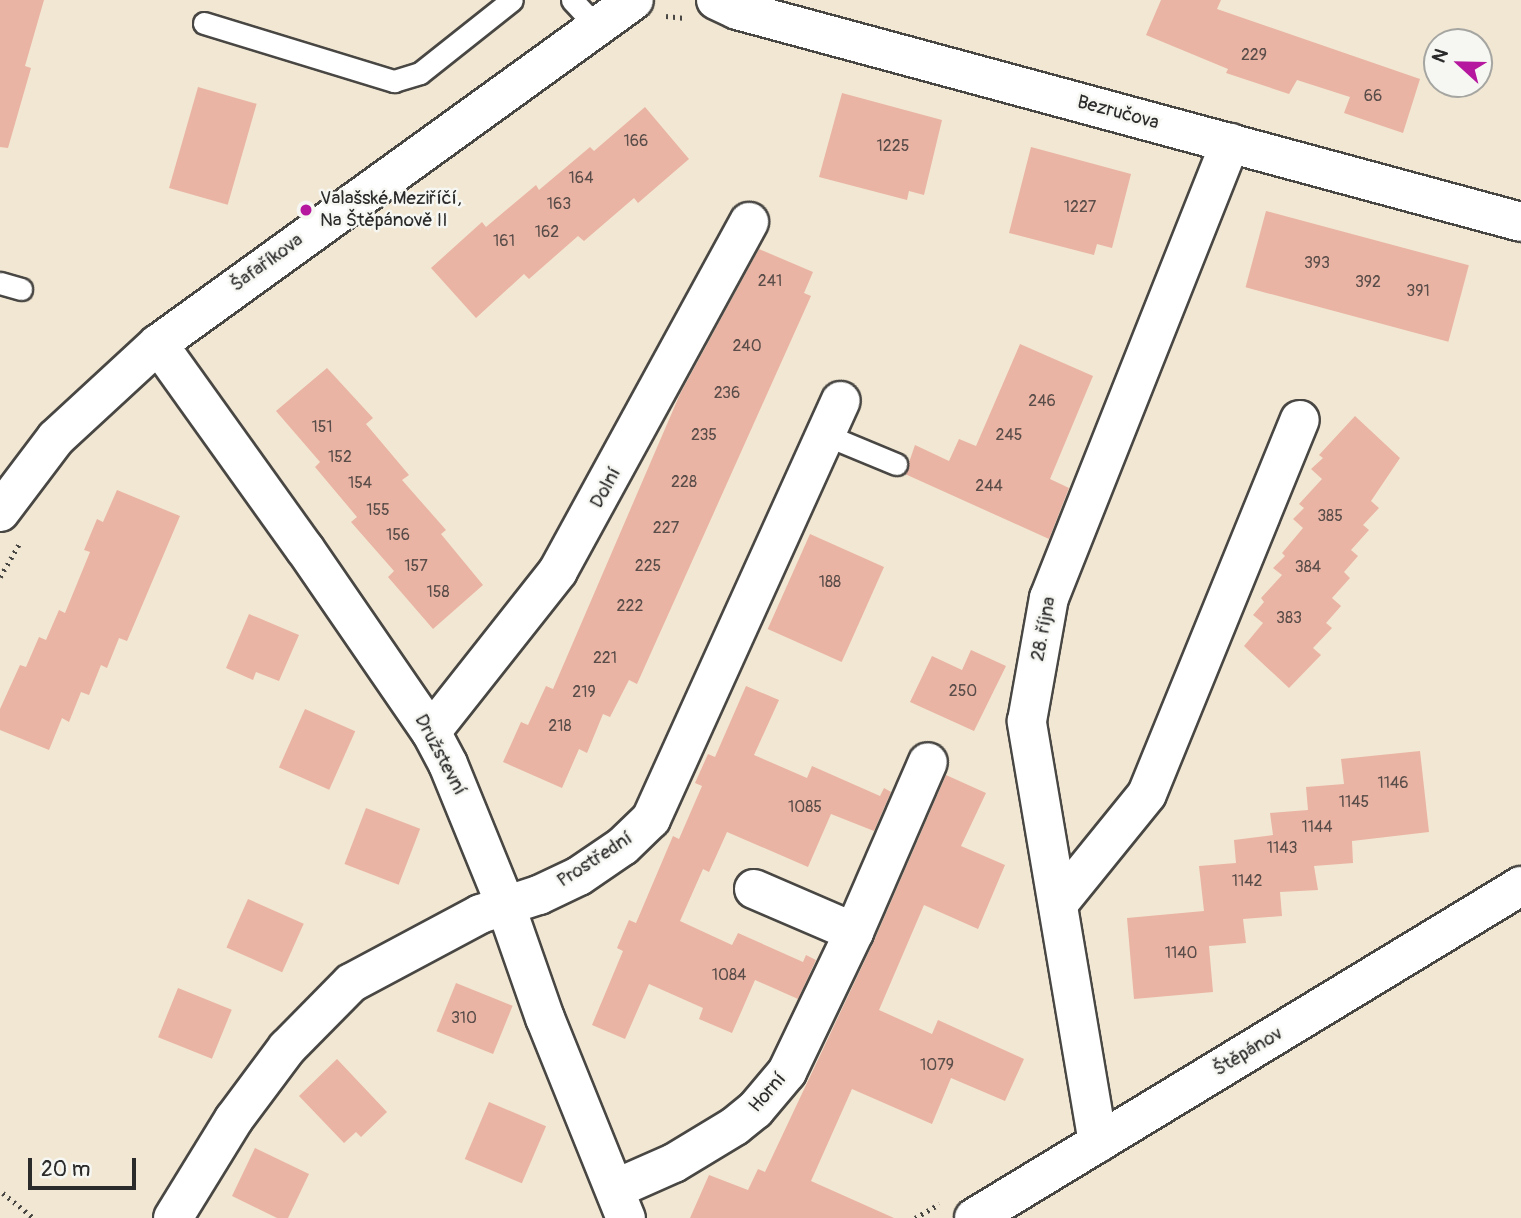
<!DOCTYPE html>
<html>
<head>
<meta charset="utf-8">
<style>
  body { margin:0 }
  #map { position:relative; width:1521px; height:1218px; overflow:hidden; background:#f2e7d2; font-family:Pangolin,sans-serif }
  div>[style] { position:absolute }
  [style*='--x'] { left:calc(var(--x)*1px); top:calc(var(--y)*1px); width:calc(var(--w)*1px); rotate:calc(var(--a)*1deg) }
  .building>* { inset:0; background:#e9b4a4; transform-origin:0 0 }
  .path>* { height:4.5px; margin-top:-2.25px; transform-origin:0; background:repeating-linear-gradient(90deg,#494744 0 2px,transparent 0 7px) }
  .roads { filter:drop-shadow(2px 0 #494744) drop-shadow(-2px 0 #494744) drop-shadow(0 2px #494744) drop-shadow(0 -2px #494744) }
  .service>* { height:21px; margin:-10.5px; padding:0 10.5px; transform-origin:10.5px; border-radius:10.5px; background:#fff }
  .minor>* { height:38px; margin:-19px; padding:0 19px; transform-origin:19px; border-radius:19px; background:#fff }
  .tertiary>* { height:38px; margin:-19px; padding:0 19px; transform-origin:19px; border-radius:19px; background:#fff }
  .dots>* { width:19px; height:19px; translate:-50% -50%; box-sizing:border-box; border:4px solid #f6f6f2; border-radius:50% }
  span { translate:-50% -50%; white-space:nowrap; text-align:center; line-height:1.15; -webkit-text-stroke:5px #f6f6f2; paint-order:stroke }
  .number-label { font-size:16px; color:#5a4d49 }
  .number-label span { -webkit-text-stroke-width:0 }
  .street-label { font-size:19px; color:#2b2b2b }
  .poi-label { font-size:19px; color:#2b2b2b }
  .left { translate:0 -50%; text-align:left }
  .north { position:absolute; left:1423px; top:28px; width:70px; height:70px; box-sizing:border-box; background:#f6f6f2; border:2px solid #a5a5a2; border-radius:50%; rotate:292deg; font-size:19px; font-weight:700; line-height:28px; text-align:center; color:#2b2b2b }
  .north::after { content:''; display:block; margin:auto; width:24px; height:32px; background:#b5179e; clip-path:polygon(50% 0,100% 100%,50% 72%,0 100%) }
  .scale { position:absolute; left:28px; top:1158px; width:108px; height:32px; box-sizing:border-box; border:4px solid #2b2b2b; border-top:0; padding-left:9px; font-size:21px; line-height:24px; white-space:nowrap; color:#2b2b2b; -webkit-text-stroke:5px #f6f6f2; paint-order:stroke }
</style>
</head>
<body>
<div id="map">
  <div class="building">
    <div style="clip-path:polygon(0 0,44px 0,25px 66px,31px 68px,8px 148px,0 147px)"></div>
    <div style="clip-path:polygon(1161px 0,1221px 0,1217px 9px,1420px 79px,1403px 133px,1344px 113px,1350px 97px,1297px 80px,1289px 94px,1226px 73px,1228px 69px,1146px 35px)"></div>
    <div style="left:198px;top:87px;width:61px;height:105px;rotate:16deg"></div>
    <div style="clip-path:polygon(842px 93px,942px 120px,924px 195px,909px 191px,907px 200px,819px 177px)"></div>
    <div style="clip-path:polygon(645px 107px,689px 159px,638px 203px,634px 198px,584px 241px,578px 236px,529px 279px,524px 274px,476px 318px,431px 268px,482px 222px,486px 227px,536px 185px,539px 190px,590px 147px,594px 151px)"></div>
    <div style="clip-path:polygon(1031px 147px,1131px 174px,1112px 248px,1097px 244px,1094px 255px,1009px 233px)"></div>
    <div style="left:1266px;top:211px;width:210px;height:79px;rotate:15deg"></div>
    <div style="clip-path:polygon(759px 249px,813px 272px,804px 293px,811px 296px,637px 684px,629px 680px,610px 717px,603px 714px,587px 753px,579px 749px,562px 788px,503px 762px,521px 722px,528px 725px,546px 686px,553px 689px,680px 394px)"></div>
    <div style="clip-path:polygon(1020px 344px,1093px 376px,1050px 479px,1069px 488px,1049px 539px,905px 474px,915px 445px,949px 461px,959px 439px,976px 446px)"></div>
    <div style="clip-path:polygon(327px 368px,373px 418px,366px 424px,409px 475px,402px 480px,446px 530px,441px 534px,483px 585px,433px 629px,388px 577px,394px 571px,351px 522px,357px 517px,315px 467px,320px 462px,276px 411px)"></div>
    <div style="clip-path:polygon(1355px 416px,1400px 458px,1371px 501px,1379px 508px,1363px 525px,1369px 530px,1351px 550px,1358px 556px,1344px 572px,1350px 578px,1332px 598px,1341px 606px,1326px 623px,1332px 628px,1313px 648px,1321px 655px,1289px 688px,1244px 646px,1263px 623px,1253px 615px,1264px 602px,1261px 598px,1282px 575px,1273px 568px,1285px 556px,1282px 553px,1303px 528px,1293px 519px,1304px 508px,1299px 504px,1322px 479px,1311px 469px,1323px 458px,1319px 455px)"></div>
    <div style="clip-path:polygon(117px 490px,180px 516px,127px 641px,119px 638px,107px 668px,101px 665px,89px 695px,81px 692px,69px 722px,62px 718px,49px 750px,0 730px,0 709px,20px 665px,26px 667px,39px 637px,46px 640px,59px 610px,65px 613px,90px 552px,84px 550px,97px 519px,103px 522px)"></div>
    <div style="left:810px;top:534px;width:81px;height:104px;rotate:24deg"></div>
    <div style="clip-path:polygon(249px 614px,299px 635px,279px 681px,256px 672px,253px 680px,226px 668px)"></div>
    <div style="clip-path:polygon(971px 650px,1006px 666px,974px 731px,910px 702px,932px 656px,962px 670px)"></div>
    <div style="clip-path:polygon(746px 686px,779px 700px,754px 755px,807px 778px,812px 766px,880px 796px,884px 788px,891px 792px,874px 831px,831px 814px,808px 867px,727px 832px,709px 872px,703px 869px,680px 921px,732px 945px,738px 933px,803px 962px,806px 955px,816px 960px,798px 999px,755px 980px,732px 1033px,699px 1019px,703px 1008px,649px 984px,625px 1039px,592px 1025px,623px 951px,617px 948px,629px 920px,636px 923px,673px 836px,679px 839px,702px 786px,695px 783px,708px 754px,715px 757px)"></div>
    <div style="left:305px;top:709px;width:55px;height:64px;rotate:24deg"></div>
    <div style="clip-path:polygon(1420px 751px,1429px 832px,1352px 841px,1353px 863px,1314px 866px,1318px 890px,1280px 892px,1282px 916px,1243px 919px,1246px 943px,1209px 946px,1213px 992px,1134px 999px,1127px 918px,1204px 911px,1199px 866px,1236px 863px,1234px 840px,1273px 835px,1270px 813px,1308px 810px,1306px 787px,1344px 784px,1341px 759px)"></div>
    <div style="clip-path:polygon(946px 775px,986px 793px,961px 846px,1005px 865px,978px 929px,924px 905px,879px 1010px,932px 1034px,938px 1020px,1024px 1059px,1005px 1101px,951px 1078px,932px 1124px,852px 1089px,811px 1181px,894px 1218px,690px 1218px,709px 1175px,748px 1190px,758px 1169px,765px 1172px,874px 941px)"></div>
    <div style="left:366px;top:808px;width:58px;height:60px;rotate:21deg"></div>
    <div style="left:248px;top:899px;width:61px;height:53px;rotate:24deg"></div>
    <div style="left:456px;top:983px;width:61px;height:52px;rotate:22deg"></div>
    <div style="left:178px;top:988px;width:58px;height:53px;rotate:22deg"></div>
    <div style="clip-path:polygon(337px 1059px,387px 1112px,361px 1137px,356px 1132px,344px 1143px,299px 1096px)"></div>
    <div style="left:489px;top:1102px;width:62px;height:62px;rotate:23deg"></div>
    <div style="clip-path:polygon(255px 1148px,309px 1174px,288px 1218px,277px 1218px,232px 1196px)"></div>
  </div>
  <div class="path">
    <div style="--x:666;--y:16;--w:19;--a:6"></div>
    <div style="--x:0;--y:577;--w:38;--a:-60"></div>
    <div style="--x:3;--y:1193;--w:40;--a:39"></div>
    <div style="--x:915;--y:1218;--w:28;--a:-30"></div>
  </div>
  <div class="roads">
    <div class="service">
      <div style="--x:572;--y:0;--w:37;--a:47"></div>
      <div style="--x:204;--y:23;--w:199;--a:17"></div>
      <div style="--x:394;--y:81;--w:27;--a:-17"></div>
      <div style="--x:420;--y:73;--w:117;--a:-38.4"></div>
      <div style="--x:0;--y:283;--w:22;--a:16"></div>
      <div style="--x:826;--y:435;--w:76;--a:22.5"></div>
    </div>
    <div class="minor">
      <div style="--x:716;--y:0;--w:23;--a:25"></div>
      <div style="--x:737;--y:10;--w:812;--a:15.13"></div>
      <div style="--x:158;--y:344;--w:252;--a:54.4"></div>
      <div style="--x:305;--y:549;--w:222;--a:55.5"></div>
      <div style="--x:431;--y:732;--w:36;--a:62"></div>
      <div style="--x:448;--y:764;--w:151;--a:67.8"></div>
      <div style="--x:505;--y:904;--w:121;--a:70.7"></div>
      <div style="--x:545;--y:1018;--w:216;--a:68"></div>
      <div style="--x:431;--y:732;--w:205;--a:-51.7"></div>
      <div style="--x:558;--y:571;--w:398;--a:-61.3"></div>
      <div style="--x:754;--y:889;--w:109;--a:23.3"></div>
      <div style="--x:1058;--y:904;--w:141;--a:-51"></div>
      <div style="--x:1147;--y:794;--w:404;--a:-67.8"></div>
      <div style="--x:1098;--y:1143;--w:428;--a:-99.6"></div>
      <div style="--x:1027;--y:721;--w:125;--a:-79.9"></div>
      <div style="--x:1049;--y:598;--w:490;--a:-68.3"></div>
      <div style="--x:615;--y:1189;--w:64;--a:-23.8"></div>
      <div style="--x:674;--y:1163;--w:71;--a:-31.2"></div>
      <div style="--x:735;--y:1126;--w:26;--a:-39"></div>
      <div style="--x:755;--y:1110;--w:50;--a:-49.9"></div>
      <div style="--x:787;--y:1072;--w:155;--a:-64.4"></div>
      <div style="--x:854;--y:932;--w:185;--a:-66.5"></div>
      <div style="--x:173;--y:1218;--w:116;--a:-58.4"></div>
      <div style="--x:234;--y:1119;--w:89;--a:-53.3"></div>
      <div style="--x:287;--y:1048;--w:91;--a:-45.4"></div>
      <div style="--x:351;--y:983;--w:146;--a:-28.1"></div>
      <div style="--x:480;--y:914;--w:62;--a:-17.9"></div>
      <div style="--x:539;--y:895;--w:44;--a:-25.4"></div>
      <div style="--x:579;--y:876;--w:53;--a:-34.3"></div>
      <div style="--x:623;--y:846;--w:39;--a:-44"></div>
      <div style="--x:651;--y:819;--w:459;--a:-65.6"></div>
      <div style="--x:974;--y:1218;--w:640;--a:-31.26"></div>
    </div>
    <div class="tertiary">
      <div style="--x:0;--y:512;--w:93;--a:-52.9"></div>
      <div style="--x:56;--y:438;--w:139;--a:-42.7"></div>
      <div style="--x:158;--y:344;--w:587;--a:-35.86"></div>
    </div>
  </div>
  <div class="dots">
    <div style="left:306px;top:210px;background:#b5179e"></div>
  </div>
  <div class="number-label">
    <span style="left:1254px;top:55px">229</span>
    <span style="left:1373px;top:96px">66</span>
    <span style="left:636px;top:141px">166</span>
    <span style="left:893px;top:146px">1225</span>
    <span style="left:581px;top:178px">164</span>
    <span style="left:559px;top:204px">163</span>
    <span style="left:1080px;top:207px">1227</span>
    <span style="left:547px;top:232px">162</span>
    <span style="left:504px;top:241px">161</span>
    <span style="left:1317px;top:263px">393</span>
    <span style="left:770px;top:281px">241</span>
    <span style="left:1368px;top:282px">392</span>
    <span style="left:1418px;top:291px">391</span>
    <span style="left:747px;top:346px">240</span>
    <span style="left:727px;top:393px">236</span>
    <span style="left:1042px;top:401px">246</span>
    <span style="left:322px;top:427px">151</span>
    <span style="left:704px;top:435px">235</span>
    <span style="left:1009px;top:435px">245</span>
    <span style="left:340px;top:457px">152</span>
    <span style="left:684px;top:482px">228</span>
    <span style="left:360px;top:483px">154</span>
    <span style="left:989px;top:486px">244</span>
    <span style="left:378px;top:510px">155</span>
    <span style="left:1330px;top:516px">385</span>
    <span style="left:666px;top:528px">227</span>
    <span style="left:398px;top:535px">156</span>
    <span style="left:416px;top:566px">157</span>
    <span style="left:648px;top:566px">225</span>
    <span style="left:1308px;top:567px">384</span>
    <span style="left:830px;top:582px">188</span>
    <span style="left:438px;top:592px">158</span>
    <span style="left:630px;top:606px">222</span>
    <span style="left:1289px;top:618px">383</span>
    <span style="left:605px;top:658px">221</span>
    <span style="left:963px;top:691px">250</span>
    <span style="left:584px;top:692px">219</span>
    <span style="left:560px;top:726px">218</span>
    <span style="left:1393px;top:783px">1146</span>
    <span style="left:1354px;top:802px">1145</span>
    <span style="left:805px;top:807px">1085</span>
    <span style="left:1317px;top:827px">1144</span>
    <span style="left:1282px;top:848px">1143</span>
    <span style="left:1247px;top:881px">1142</span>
    <span style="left:1181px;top:953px">1140</span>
    <span style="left:729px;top:975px">1084</span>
    <span style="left:464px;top:1018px">310</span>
    <span style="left:937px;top:1065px">1079</span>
  </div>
  <div class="street-label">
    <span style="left:1118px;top:113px;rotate:15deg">Bezručova</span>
    <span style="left:267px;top:263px;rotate:-36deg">Šafaříkova</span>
    <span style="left:606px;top:488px;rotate:-61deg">Dolní</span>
    <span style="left:1044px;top:629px;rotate:-79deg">28. října</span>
    <span style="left:440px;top:755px;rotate:62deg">Družstevní</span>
    <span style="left:595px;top:860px;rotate:-33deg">Prostřední</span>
    <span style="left:1248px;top:1052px;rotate:-31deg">Štěpánov</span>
    <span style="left:768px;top:1093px;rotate:-49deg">Horní</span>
  </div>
  <div class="poi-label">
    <span class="left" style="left:320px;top:210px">Valašské Meziříčí,<br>Na Štěpánově II</span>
  </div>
  <div class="north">N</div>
  <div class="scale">20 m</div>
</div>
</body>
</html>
